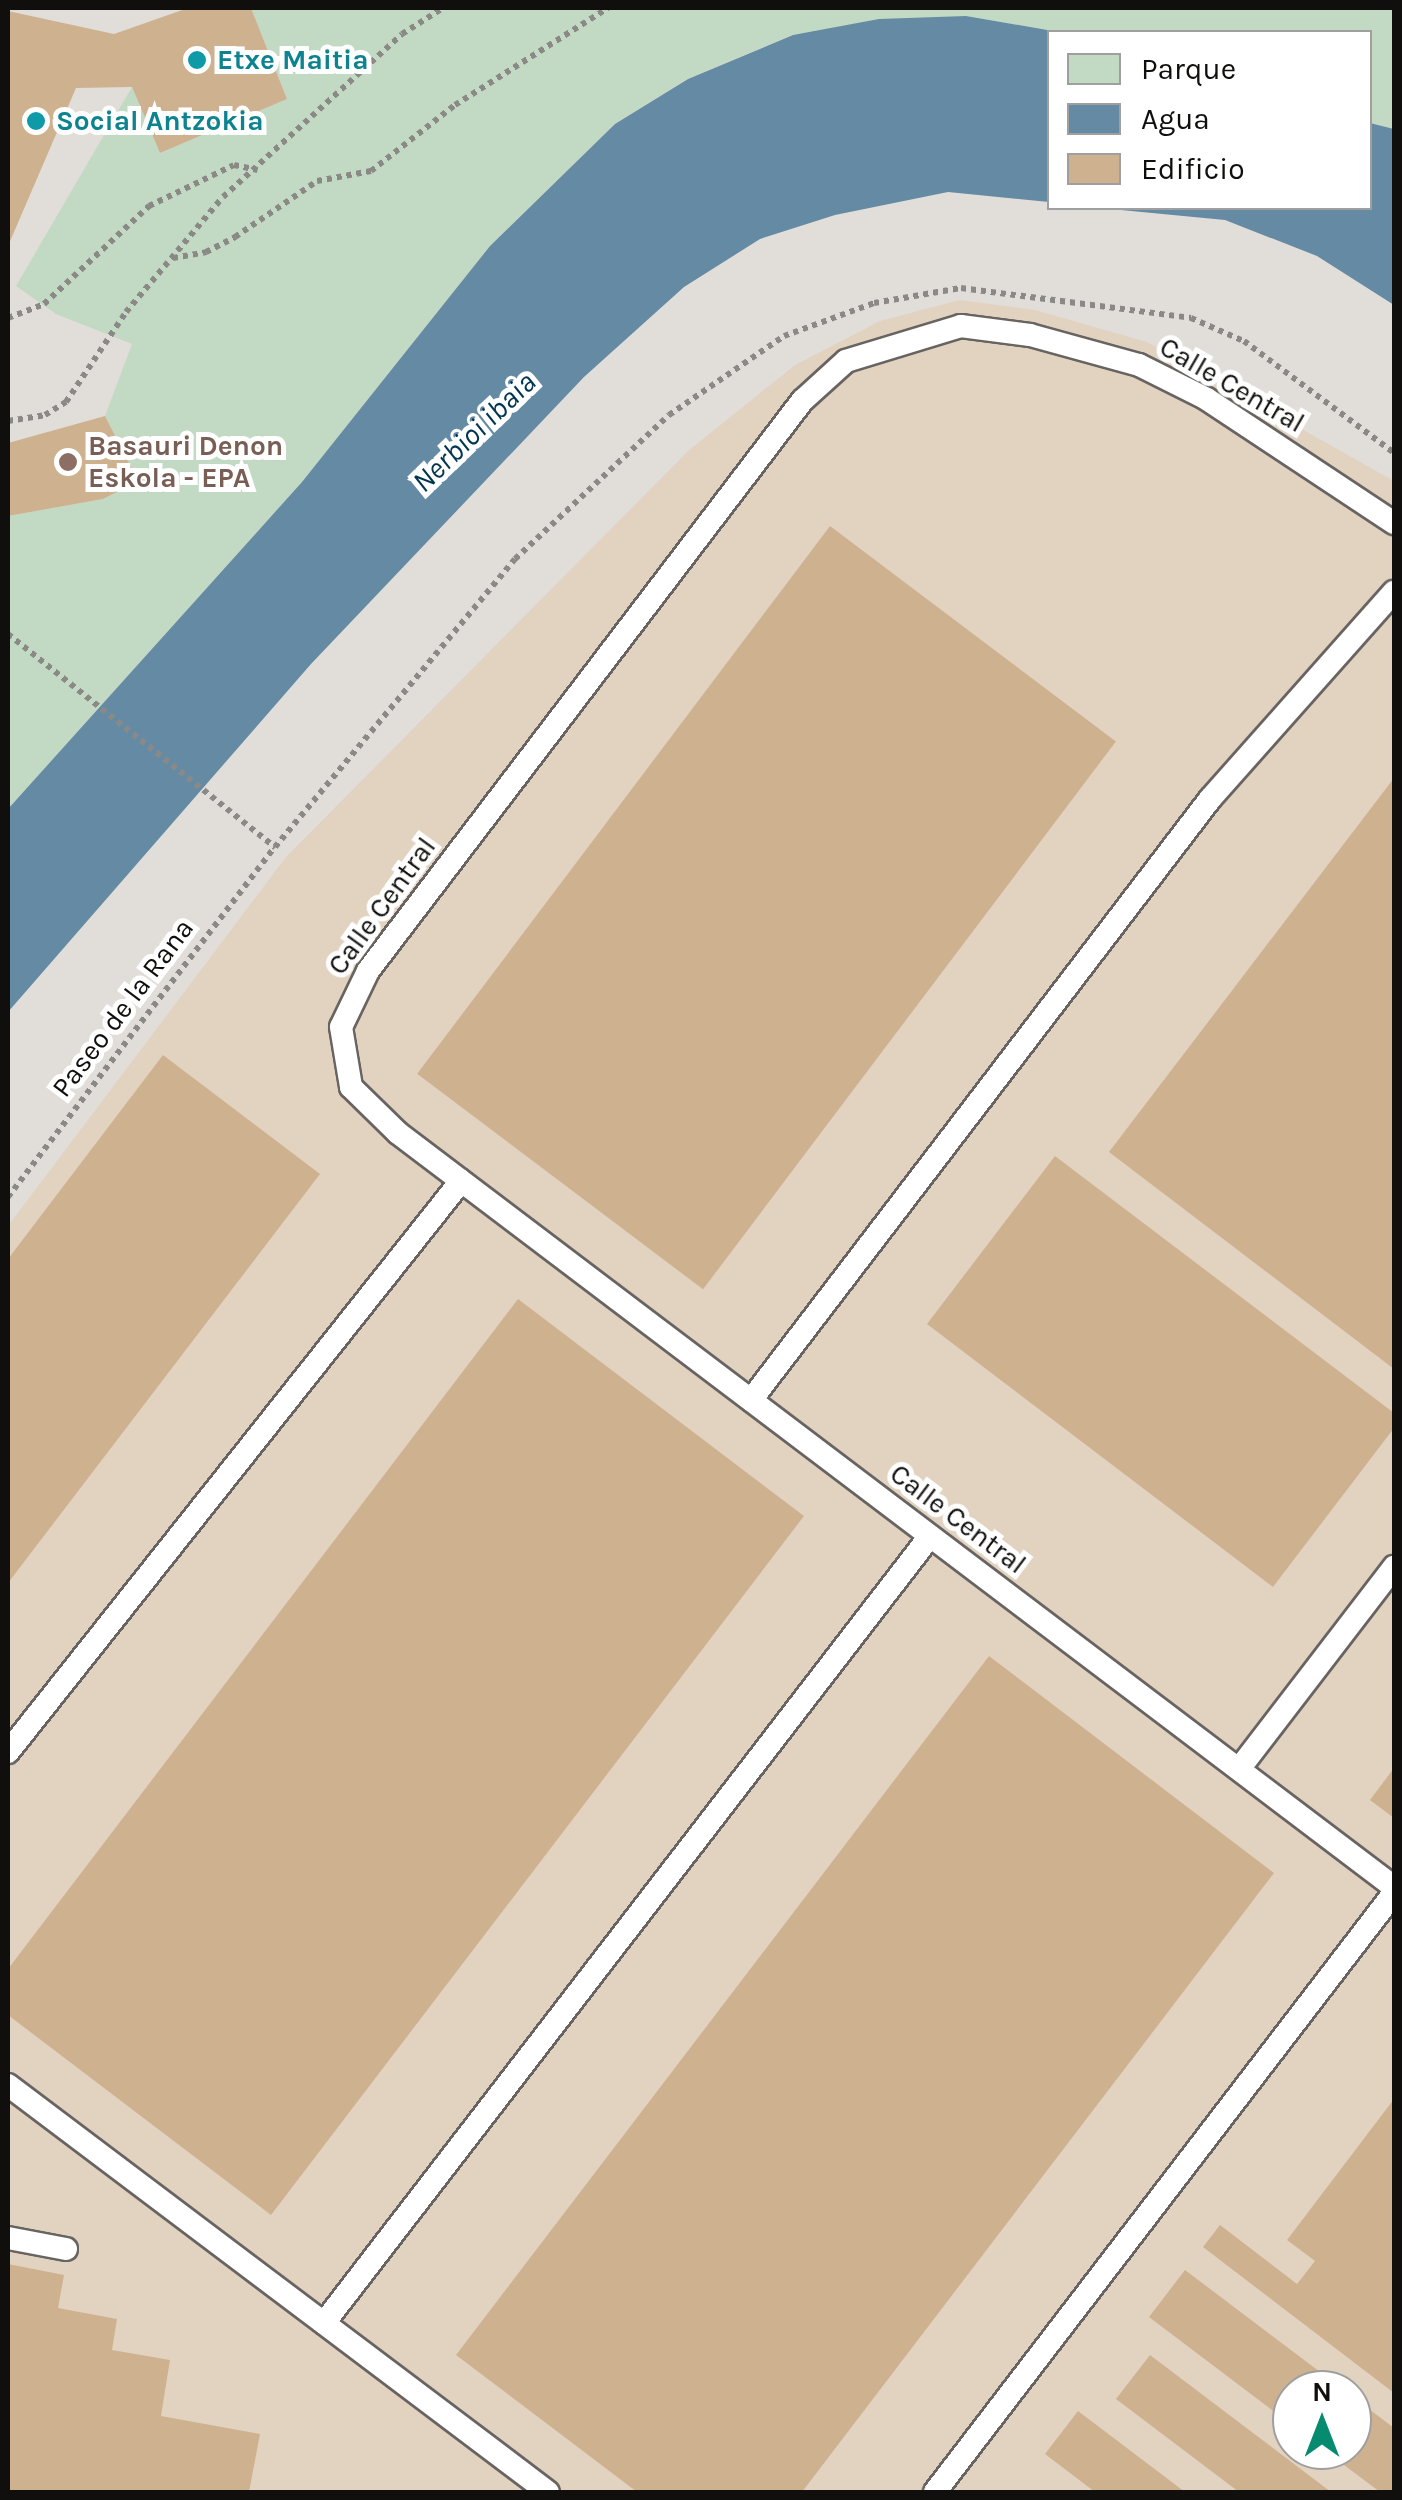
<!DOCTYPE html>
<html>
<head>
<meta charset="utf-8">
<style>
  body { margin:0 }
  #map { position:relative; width:1402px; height:2500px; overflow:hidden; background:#e1deda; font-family:Karla,sans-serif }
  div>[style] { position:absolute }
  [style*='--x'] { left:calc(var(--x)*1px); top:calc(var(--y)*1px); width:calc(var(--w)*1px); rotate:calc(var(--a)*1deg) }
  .commercial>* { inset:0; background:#e2d2c0 }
  .green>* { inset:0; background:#c2d9c4 }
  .water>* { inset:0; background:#658ba4 }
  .building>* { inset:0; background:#ceb290; transform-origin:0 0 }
  .path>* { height:6px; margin-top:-3px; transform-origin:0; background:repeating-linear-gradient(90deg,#8b8986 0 5px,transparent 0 10px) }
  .roads { filter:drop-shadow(2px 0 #676461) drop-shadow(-2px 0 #676461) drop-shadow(0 2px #676461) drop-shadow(0 -2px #676461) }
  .lane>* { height:22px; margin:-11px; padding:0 11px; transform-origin:11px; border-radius:11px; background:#fff }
  .dots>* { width:28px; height:28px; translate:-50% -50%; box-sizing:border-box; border:5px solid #fff; border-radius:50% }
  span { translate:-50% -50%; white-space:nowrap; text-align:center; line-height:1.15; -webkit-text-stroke:10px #fff; paint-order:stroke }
  .culture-label { font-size:28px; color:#0d838f; font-weight:700 }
  .left { translate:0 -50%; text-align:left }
  .street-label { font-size:28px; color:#100f0e }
  .education-label { font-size:28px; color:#785e54; font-weight:700 }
  .water-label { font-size:30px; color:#023650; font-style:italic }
  .frame { position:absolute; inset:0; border:10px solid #100f0e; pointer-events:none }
  .legend { position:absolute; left:1047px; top:30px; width:325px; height:180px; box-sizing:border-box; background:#fff; border:2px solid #9f9f9f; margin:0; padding:12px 18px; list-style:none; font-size:30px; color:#100f0e }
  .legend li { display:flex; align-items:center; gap:20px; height:50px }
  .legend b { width:50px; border:2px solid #9f9f9f }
  .north { position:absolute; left:1272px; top:2370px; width:100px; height:100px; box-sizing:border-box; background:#fff; border:2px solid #9f9f9f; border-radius:50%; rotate:0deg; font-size:28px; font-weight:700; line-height:40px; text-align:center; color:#100f0e }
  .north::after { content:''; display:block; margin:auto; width:35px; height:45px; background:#068b71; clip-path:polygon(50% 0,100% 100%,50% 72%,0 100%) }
</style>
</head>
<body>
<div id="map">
  <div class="commercial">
    <div style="clip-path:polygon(evenodd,960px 300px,1035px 310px,1147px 342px,1394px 481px,1394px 2492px,8px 2492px,8px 1226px,286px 857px,688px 451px,795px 365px,880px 321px,960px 300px,1292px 2390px,1352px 2390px,1352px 2450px,1292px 2450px,1292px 2390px)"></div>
  </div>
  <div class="green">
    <div style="clip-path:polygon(251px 8px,1394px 8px,1394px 129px,1370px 123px,1370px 32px,1059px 32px,966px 16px,792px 35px,687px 79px,615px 124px,490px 246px,302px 482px,8px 809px,8px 516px,103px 499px,137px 481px,105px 416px,132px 344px,56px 314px,16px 286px,132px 87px,160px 153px,287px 99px)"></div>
  </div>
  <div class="water">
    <div style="clip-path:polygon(966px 16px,1059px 32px,1050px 32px,1049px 202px,948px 192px,835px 215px,760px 239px,684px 287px,584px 377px,311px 664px,8px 1012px,8px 809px,302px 482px,490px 246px,615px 124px,688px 79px,793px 35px,879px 19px)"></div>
    <div style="clip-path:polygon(1370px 123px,1394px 129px,1394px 305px,1317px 256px,1225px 220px,1100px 208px,1370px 208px)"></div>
  </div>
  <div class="building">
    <div style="clip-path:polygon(188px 8px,251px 8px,287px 99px,160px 153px,132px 87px,76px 88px,8px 246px,8px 11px,114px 34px)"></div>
    <div style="clip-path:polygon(105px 416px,138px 481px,103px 499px,8px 516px,8px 443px)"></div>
    <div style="left:830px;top:526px;width:358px;height:686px;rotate:37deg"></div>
    <div style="clip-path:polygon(1394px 778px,1394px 1369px,1109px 1152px)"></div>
    <div style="clip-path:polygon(163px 1055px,320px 1174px,8px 1583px,8px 1259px)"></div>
    <div style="clip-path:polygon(1055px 1156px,1394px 1413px,1394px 1428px,1273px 1587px,927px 1324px)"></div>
    <div style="clip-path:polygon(518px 1299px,804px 1516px,271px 2215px,8px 2015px,8px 1969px)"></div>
    <div style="clip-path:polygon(989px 1656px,1274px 1873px,802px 2492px,637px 2492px,456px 2355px)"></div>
    <div style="clip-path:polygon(1394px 1768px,1394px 1818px,1370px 1800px)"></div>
    <div style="clip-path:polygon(1394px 2099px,1394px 2393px,1203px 2247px,1220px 2225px,1297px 2284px,1315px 2261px,1287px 2240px)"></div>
    <div style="clip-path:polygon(8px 2264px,64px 2275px,58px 2308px,117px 2319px,112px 2350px,170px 2360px,161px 2416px,260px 2434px,249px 2492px,8px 2492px)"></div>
    <div style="clip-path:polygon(1185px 2270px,1344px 2390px,1292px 2390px,1292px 2425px,1149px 2317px)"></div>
    <div style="clip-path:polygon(1150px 2355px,1331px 2492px,1239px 2492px,1116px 2399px)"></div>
    <div style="clip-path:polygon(1352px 2396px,1394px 2428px,1394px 2492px,1380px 2492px,1324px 2450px,1352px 2450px)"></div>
    <div style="clip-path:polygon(1078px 2411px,1185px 2492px,1095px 2492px,1045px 2454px)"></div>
  </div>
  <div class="path">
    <div style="--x:173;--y:258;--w:34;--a:-10"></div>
    <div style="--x:206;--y:252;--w:33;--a:-27"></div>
    <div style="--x:235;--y:237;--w:99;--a:-34.3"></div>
    <div style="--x:317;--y:181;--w:55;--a:-10.5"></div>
    <div style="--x:371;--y:171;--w:107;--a:-38.2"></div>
    <div style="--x:455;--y:105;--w:181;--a:-32.4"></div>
    <div style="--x:8;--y:318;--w:39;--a:-21"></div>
    <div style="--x:44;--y:304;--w:144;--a:-43"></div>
    <div style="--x:149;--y:206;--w:94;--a:-25.8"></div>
    <div style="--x:234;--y:165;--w:24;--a:12"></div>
    <div style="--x:8;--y:421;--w:37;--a:-9"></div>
    <div style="--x:45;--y:415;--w:25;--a:-32"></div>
    <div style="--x:66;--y:402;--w:108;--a:-56.3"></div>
    <div style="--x:126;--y:312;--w:150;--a:-49.9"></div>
    <div style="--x:223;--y:197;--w:242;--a:-42.3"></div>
    <div style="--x:402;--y:34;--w:49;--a:-32.4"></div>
    <div style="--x:8;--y:634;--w:342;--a:38.6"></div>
    <div style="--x:8;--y:1197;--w:440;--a:-52.7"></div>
    <div style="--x:275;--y:847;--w:375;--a:-50.2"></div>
    <div style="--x:515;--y:559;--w:211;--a:-43.1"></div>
    <div style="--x:669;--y:415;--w:140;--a:-34.5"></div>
    <div style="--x:784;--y:336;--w:96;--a:-20.1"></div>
    <div style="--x:874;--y:303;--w:88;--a:-9.8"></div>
    <div style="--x:961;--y:288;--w:232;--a:7.4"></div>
    <div style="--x:1191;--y:318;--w:58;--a:23.5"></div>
    <div style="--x:1244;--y:341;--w:187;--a:36.7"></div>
  </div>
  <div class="roads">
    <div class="lane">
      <div style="--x:1394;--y:523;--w:224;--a:-146.5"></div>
      <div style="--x:1207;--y:399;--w:76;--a:-153.4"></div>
      <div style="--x:1139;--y:365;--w:113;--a:-164.6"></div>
      <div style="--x:1030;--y:335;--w:70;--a:-172.6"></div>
      <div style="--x:961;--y:326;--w:120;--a:163.1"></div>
      <div style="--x:846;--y:361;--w:59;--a:137.7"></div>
      <div style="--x:802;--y:401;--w:716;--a:127.29"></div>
      <div style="--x:368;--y:971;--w:62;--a:115.7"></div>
      <div style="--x:341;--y:1027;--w:61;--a:80.5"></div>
      <div style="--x:351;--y:1087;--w:66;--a:44.4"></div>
      <div style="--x:398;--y:1133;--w:1249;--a:37.13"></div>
      <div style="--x:751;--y:1400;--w:756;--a:-52.63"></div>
      <div style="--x:1210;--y:799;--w:277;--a:-48.4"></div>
      <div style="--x:8;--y:1752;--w:729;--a:-51.57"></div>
      <div style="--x:1239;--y:1769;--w:255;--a:-52.5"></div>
      <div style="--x:8;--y:2085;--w:676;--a:37.01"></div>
      <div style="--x:8;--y:2238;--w:59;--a:10.7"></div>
      <div style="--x:324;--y:2323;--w:993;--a:-52.4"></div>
      <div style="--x:935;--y:2492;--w:755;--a:-52.54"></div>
    </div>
  </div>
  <div class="dots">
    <div style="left:197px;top:60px;background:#0f9aa8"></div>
    <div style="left:36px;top:121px;background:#0f9aa8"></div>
    <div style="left:68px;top:462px;background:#8d6e63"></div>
  </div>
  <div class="culture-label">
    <span class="left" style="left:217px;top:60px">Etxe Maitia</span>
    <span class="left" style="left:56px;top:121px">Social Antzokia</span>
  </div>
  <div class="street-label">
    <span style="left:1232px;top:385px;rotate:30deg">Calle Central</span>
    <span style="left:382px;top:906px;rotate:-54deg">Calle Central</span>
    <span style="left:123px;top:1008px;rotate:-53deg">Paseo de la Rana</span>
    <span style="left:958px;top:1519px;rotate:37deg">Calle Central</span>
  </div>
  <div class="education-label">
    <span class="left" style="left:88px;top:462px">Basauri Denon<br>Eskola - EPA</span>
  </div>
  <div class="water-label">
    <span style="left:474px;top:432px;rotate:-44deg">Nerbioi ibaia</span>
  </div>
  <div class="frame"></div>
  <ul class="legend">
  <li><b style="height:28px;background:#c2d9c4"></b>Parque</li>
  <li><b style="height:28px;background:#658ba4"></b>Agua</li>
  <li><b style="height:28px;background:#ceb290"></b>Edificio</li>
  </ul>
  <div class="north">N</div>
</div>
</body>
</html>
